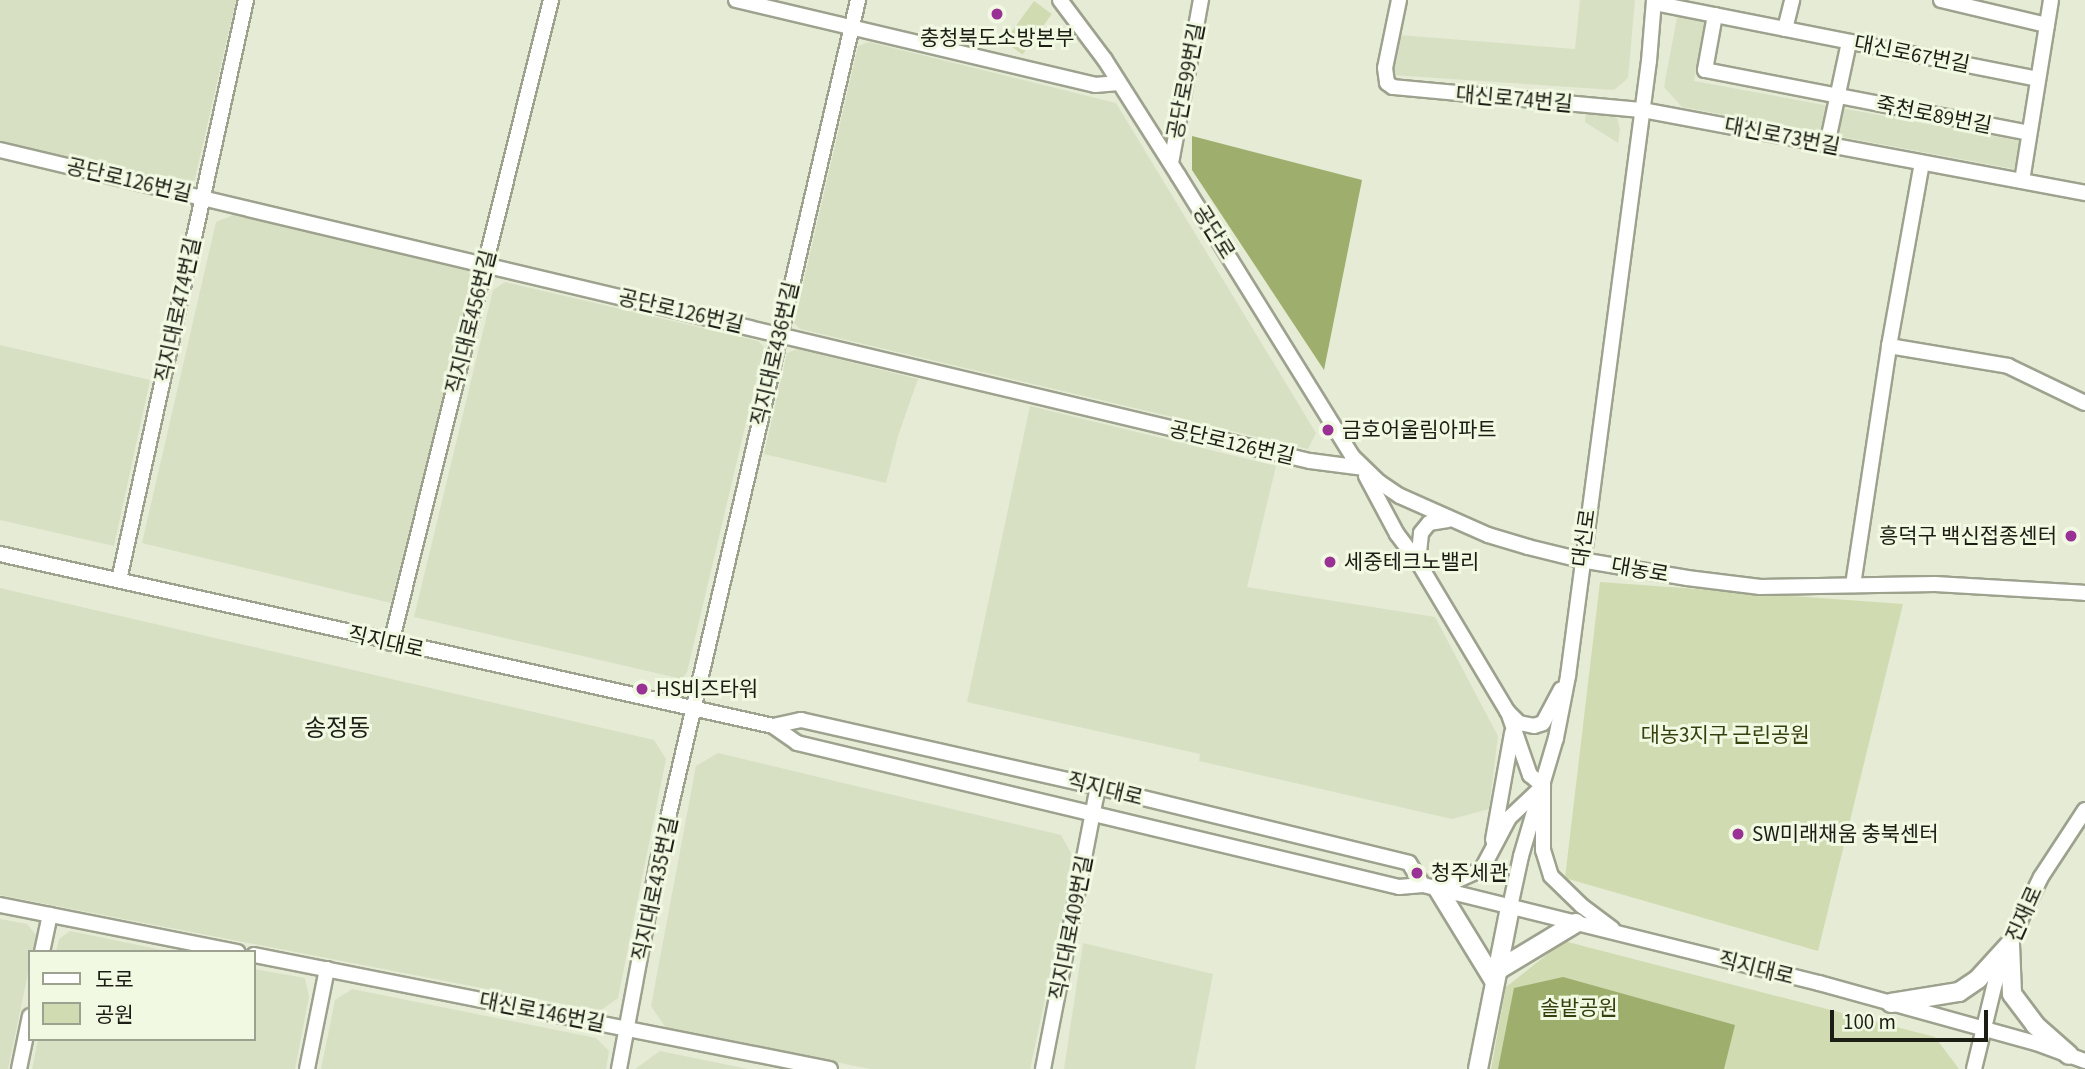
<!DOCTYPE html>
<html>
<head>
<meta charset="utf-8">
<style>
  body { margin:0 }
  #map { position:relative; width:2085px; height:1069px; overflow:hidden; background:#e5ebd5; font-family:"Source Sans 3","Noto Sans KR",sans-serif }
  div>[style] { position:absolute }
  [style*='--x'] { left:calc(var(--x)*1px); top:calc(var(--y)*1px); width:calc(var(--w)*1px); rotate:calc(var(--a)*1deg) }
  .built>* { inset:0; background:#d8e0c3 }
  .green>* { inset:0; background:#d0dbb1; transform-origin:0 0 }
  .forest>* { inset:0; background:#9eae6d }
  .roads { filter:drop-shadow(2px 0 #9da28e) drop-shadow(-2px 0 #9da28e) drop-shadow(0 2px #9da28e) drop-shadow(0 -2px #9da28e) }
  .minor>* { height:14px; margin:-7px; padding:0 7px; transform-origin:7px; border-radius:7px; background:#fff }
  .major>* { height:18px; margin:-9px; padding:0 9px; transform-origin:9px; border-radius:9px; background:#fff }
  .dots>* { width:19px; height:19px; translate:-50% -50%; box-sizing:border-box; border:4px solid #f2f9e2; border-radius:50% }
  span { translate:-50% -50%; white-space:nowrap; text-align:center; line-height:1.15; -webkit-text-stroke:6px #f2f9e2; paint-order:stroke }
  .poi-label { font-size:21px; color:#1c1e16 }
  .left { translate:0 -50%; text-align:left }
  .right { translate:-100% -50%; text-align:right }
  .street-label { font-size:21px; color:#1c1e16 }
  .park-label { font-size:21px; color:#36400e }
  .quarter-label { font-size:24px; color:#1c1e16 }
  .legend { position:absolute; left:28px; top:950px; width:228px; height:91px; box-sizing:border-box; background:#f2f9e2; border:2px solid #9ca190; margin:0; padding:9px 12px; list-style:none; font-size:21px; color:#1c1e16 }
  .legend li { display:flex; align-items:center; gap:14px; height:35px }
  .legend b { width:35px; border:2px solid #9ca190 }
  .scale { position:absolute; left:1830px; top:1010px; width:158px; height:32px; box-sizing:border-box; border:4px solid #1c1e16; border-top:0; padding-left:9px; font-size:21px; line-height:24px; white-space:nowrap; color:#1c1e16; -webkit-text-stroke:5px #f2f9e2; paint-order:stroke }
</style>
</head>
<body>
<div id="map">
  <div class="built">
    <div style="clip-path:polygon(0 0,236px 0,194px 183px,185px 186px,0 141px)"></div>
    <div style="clip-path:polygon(1580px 0,1635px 0,1628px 78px,1614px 90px,1392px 75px,1399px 35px,1575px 49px)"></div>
    <div style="clip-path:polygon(1678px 12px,1706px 17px,1694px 81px,2020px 141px,2014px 169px,1682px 107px,1664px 87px)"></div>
    <div style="clip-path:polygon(869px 42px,1116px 103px,1316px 433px,1308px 449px,800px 329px,794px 323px,858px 46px)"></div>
    <div style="clip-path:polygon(1586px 111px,1617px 118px,1620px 129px,1618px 143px,1585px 122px)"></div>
    <div style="clip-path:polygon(236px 214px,472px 269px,472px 285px,391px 603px,142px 543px,216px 222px)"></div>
    <div style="clip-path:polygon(505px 282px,758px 341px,764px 347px,687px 672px,682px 679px,414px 617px,493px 290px)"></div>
    <div style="clip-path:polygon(0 345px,150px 380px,114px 546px,0 520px)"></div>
    <div style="clip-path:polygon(798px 349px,918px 379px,898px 436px,886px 483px,764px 454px,787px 353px)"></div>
    <div style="clip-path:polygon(1030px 406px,1276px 466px,1247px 587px,1435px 617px,1498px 736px,1489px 809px,1452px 819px,1199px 761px,1200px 754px,967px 702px)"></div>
    <div style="clip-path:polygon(0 588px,654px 740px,666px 759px,618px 998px,600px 1011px,0 895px)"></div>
    <div style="clip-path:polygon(718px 753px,1061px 835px,1075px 860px,1030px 1069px,870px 1069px,666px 1028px,651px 1006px,696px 766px)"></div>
    <div style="clip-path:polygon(0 919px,27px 924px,36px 935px,8px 1069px,0 1069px)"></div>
    <div style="clip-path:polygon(70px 931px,172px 952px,56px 952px,59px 939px)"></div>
    <div style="clip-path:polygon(1083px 943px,1213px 974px,1195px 1069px,1064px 1069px)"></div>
    <div style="clip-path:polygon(254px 969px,305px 978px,309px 997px,295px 1069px,32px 1069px,38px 1039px,254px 1039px)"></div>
    <div style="clip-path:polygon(352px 989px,596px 1038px,609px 1051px,606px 1069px,321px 1069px,335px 1000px)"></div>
    <div style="clip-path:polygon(660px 1051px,748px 1069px,635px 1069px)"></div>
  </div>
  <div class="green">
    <div style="left:1034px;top:1px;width:22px;height:50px;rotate:36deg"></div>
    <div style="clip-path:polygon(1600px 582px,1903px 604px,1818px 951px,1565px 878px)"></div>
    <div style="clip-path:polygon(1564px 941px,1935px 1037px,1959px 1069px,1491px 1069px,1506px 987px)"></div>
  </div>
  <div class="forest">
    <div style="clip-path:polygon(1192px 136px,1362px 180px,1324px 370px,1192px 170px)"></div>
    <div style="clip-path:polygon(1563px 977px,1735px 1025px,1724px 1069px,1498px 1069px,1514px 988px)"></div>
  </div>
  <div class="roads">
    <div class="minor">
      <div style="--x:736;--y:0;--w:369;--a:13.3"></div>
      <div style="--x:1095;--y:85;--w:24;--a:-5"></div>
      <div style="--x:1060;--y:0;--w:75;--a:53.1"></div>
      <div style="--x:1105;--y:60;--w:136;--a:57.6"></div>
      <div style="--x:1178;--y:175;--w:331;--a:58.2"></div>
      <div style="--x:1352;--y:456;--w:37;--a:44"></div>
      <div style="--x:1379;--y:482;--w:25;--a:34"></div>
      <div style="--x:1400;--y:496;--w:96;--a:23.9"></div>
      <div style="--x:1488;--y:535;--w:42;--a:16.7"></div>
      <div style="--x:1528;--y:547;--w:55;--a:13.8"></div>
      <div style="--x:1581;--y:560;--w:108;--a:9.6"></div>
      <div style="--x:1687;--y:578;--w:74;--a:7"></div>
      <div style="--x:1760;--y:587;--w:175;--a:-1"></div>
      <div style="--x:1935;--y:584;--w:150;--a:3.4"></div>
      <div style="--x:1399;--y:0;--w:69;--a:101.6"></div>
      <div style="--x:1385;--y:68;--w:15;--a:82"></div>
      <div style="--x:1387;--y:83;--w:7;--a:34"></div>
      <div style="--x:1393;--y:87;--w:250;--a:5.3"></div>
      <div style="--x:1642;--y:110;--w:451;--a:10.6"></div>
      <div style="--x:1941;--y:0;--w:109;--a:13.3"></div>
      <div style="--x:1654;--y:3;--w:391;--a:11.2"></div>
      <div style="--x:1715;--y:15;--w:56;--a:100.3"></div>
      <div style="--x:1705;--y:70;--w:330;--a:11"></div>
      <div style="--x:1785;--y:29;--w:30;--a:-76"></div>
      <div style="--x:1827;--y:145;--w:105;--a:-77.9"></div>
      <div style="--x:0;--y:150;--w:1346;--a:13.36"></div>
      <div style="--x:1310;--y:461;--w:53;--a:7.5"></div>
      <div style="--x:1171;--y:163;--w:166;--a:-79.6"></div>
      <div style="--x:2022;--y:181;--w:183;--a:-80.9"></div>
      <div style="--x:1889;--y:346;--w:121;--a:9.5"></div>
      <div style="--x:2008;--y:366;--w:85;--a:25.7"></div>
      <div style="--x:1366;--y:476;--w:66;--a:61.9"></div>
      <div style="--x:1397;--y:534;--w:35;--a:53"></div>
      <div style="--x:1418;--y:562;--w:174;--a:59.1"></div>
      <div style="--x:1507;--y:711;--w:17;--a:45"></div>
      <div style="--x:1519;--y:723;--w:15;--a:11"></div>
      <div style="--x:1534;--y:726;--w:9;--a:-18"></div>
      <div style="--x:1543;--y:723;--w:38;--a:-62"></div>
      <div style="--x:0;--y:554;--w:792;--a:12.54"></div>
      <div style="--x:773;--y:726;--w:29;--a:35"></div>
      <div style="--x:797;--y:743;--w:619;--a:13.45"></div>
      <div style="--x:1399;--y:887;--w:24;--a:-5"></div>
      <div style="--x:1423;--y:885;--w:408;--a:13.9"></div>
      <div style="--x:1819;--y:983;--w:225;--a:15.5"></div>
      <div style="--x:2036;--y:1043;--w:52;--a:20.2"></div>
      <div style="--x:1418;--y:562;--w:29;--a:-84"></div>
      <div style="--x:1421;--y:533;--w:13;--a:-51"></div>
      <div style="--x:1429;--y:523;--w:19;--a:-9"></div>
      <div style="--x:119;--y:580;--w:594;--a:-77.65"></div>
      <div style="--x:1853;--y:585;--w:242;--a:-81.4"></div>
      <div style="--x:1889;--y:346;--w:186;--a:-79.8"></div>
      <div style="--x:391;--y:643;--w:663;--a:-76.03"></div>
      <div style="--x:1508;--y:712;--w:67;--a:70.8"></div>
      <div style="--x:1530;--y:775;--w:17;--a:40"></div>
      <div style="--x:1543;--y:786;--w:64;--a:90"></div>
      <div style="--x:1543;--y:850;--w:27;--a:73"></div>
      <div style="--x:1551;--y:876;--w:43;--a:44.1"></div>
      <div style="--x:1582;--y:906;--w:38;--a:37"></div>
      <div style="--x:773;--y:726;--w:29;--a:-12"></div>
      <div style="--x:801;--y:720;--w:304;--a:12.7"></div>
      <div style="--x:1098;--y:787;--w:320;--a:13.7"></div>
      <div style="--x:1409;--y:863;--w:26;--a:58"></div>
      <div style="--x:1493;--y:840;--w:109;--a:-79.9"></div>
      <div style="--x:1438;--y:889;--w:48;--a:-24.4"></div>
      <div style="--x:1482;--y:869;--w:58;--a:-62.1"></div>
      <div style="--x:1509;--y:818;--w:47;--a:-43.3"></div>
      <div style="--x:0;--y:905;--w:242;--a:11.2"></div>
      <div style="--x:1510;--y:907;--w:52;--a:-77.8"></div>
      <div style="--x:1521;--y:856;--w:123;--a:-73.5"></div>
      <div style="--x:1556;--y:738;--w:63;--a:-79"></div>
      <div style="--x:1568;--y:676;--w:620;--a:-82.5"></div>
      <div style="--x:1649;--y:61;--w:61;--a:-85.3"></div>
      <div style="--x:42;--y:952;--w:38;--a:-78"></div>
      <div style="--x:254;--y:955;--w:587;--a:11.2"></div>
      <div style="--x:19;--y:1069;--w:54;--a:-78.3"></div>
      <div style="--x:307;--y:1069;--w:102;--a:-78.7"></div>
      <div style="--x:619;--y:1069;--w:212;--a:-79.4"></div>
      <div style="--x:658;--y:861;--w:884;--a:-76.92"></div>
      <div style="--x:1043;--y:1069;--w:287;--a:-79"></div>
      <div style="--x:1974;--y:1069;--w:89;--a:-76.3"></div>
      <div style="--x:1995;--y:983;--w:60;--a:-68.6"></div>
      <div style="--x:2017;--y:927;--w:55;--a:-64.4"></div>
      <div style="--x:2041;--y:877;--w:80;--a:-56.7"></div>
    </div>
    <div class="major">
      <div style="--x:1438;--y:889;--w:109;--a:58.5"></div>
      <div style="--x:2010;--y:944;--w:50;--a:87.7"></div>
      <div style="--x:2012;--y:994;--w:39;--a:53"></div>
      <div style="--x:2035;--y:1025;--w:45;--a:41.4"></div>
      <div style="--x:1498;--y:970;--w:91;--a:-31.1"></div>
      <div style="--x:1891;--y:1003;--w:69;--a:-9.2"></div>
      <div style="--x:1959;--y:992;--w:23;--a:-34"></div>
      <div style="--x:1978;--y:979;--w:47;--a:-47.6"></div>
      <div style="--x:1478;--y:1069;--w:165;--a:-78.8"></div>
    </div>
  </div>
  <div class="dots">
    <div style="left:997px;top:14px;background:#9a3195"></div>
    <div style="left:1328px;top:430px;background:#9a3195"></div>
    <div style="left:2071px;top:536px;background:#9a3195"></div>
    <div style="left:1330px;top:562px;background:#9a3195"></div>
    <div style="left:642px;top:689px;background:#9a3195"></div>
    <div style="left:1738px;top:834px;background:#9a3195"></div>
    <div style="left:1417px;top:873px;background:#9a3195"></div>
  </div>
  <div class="poi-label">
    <span style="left:997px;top:38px">충청북도소방본부</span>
    <span class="left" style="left:1342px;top:430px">금호어울림아파트</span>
    <span class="right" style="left:2057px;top:536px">흥덕구 백신접종센터</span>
    <span class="left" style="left:1344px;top:562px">세중테크노밸리</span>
    <span class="left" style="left:656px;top:689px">HS비즈타워</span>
    <span class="left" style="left:1752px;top:834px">SW미래채움 충북센터</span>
    <span class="left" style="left:1431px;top:873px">청주세관</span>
  </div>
  <div class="street-label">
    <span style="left:1912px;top:54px;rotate:11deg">대신로67번길</span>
    <span style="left:1186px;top:81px;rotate:-79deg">공단로99번길</span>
    <span style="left:1514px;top:99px;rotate:5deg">대신로74번길</span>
    <span style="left:1934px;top:115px;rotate:11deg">죽천로89번길</span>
    <span style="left:1782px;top:136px;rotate:11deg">대신로73번길</span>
    <span style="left:129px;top:180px;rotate:13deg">공단로126번길</span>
    <span style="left:1214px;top:232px;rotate:58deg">공단로</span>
    <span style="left:178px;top:310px;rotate:-78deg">직지대로474번길</span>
    <span style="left:681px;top:311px;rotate:13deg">공단로126번길</span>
    <span style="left:471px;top:322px;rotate:-76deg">직지대로456번길</span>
    <span style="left:775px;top:354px;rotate:-77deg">직지대로436번길</span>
    <span style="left:1232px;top:443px;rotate:13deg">공단로126번길</span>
    <span style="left:1584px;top:538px;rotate:-82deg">대신로</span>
    <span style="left:1640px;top:570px;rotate:10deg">대농로</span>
    <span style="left:386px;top:642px;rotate:13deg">직지대로</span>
    <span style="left:1105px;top:789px;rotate:14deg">직지대로</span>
    <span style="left:655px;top:889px;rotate:-78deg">직지대로435번길</span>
    <span style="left:2024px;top:914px;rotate:-66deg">진재로</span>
    <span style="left:1071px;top:928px;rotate:-79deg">직지대로409번길</span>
    <span style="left:1756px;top:968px;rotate:14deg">직지대로</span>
    <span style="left:542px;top:1012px;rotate:11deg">대신로146번길</span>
  </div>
  <div class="park-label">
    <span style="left:1725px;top:735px">대농3지구 근린공원</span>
    <span style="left:1579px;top:1008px">솔밭공원</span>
  </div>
  <div class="quarter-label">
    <span style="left:337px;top:729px">송정동</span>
  </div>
  <ul class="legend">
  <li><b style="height:9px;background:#fff"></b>도로</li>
  <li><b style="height:19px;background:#d0dbb1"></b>공원</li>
  </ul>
  <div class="scale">100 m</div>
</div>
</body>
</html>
